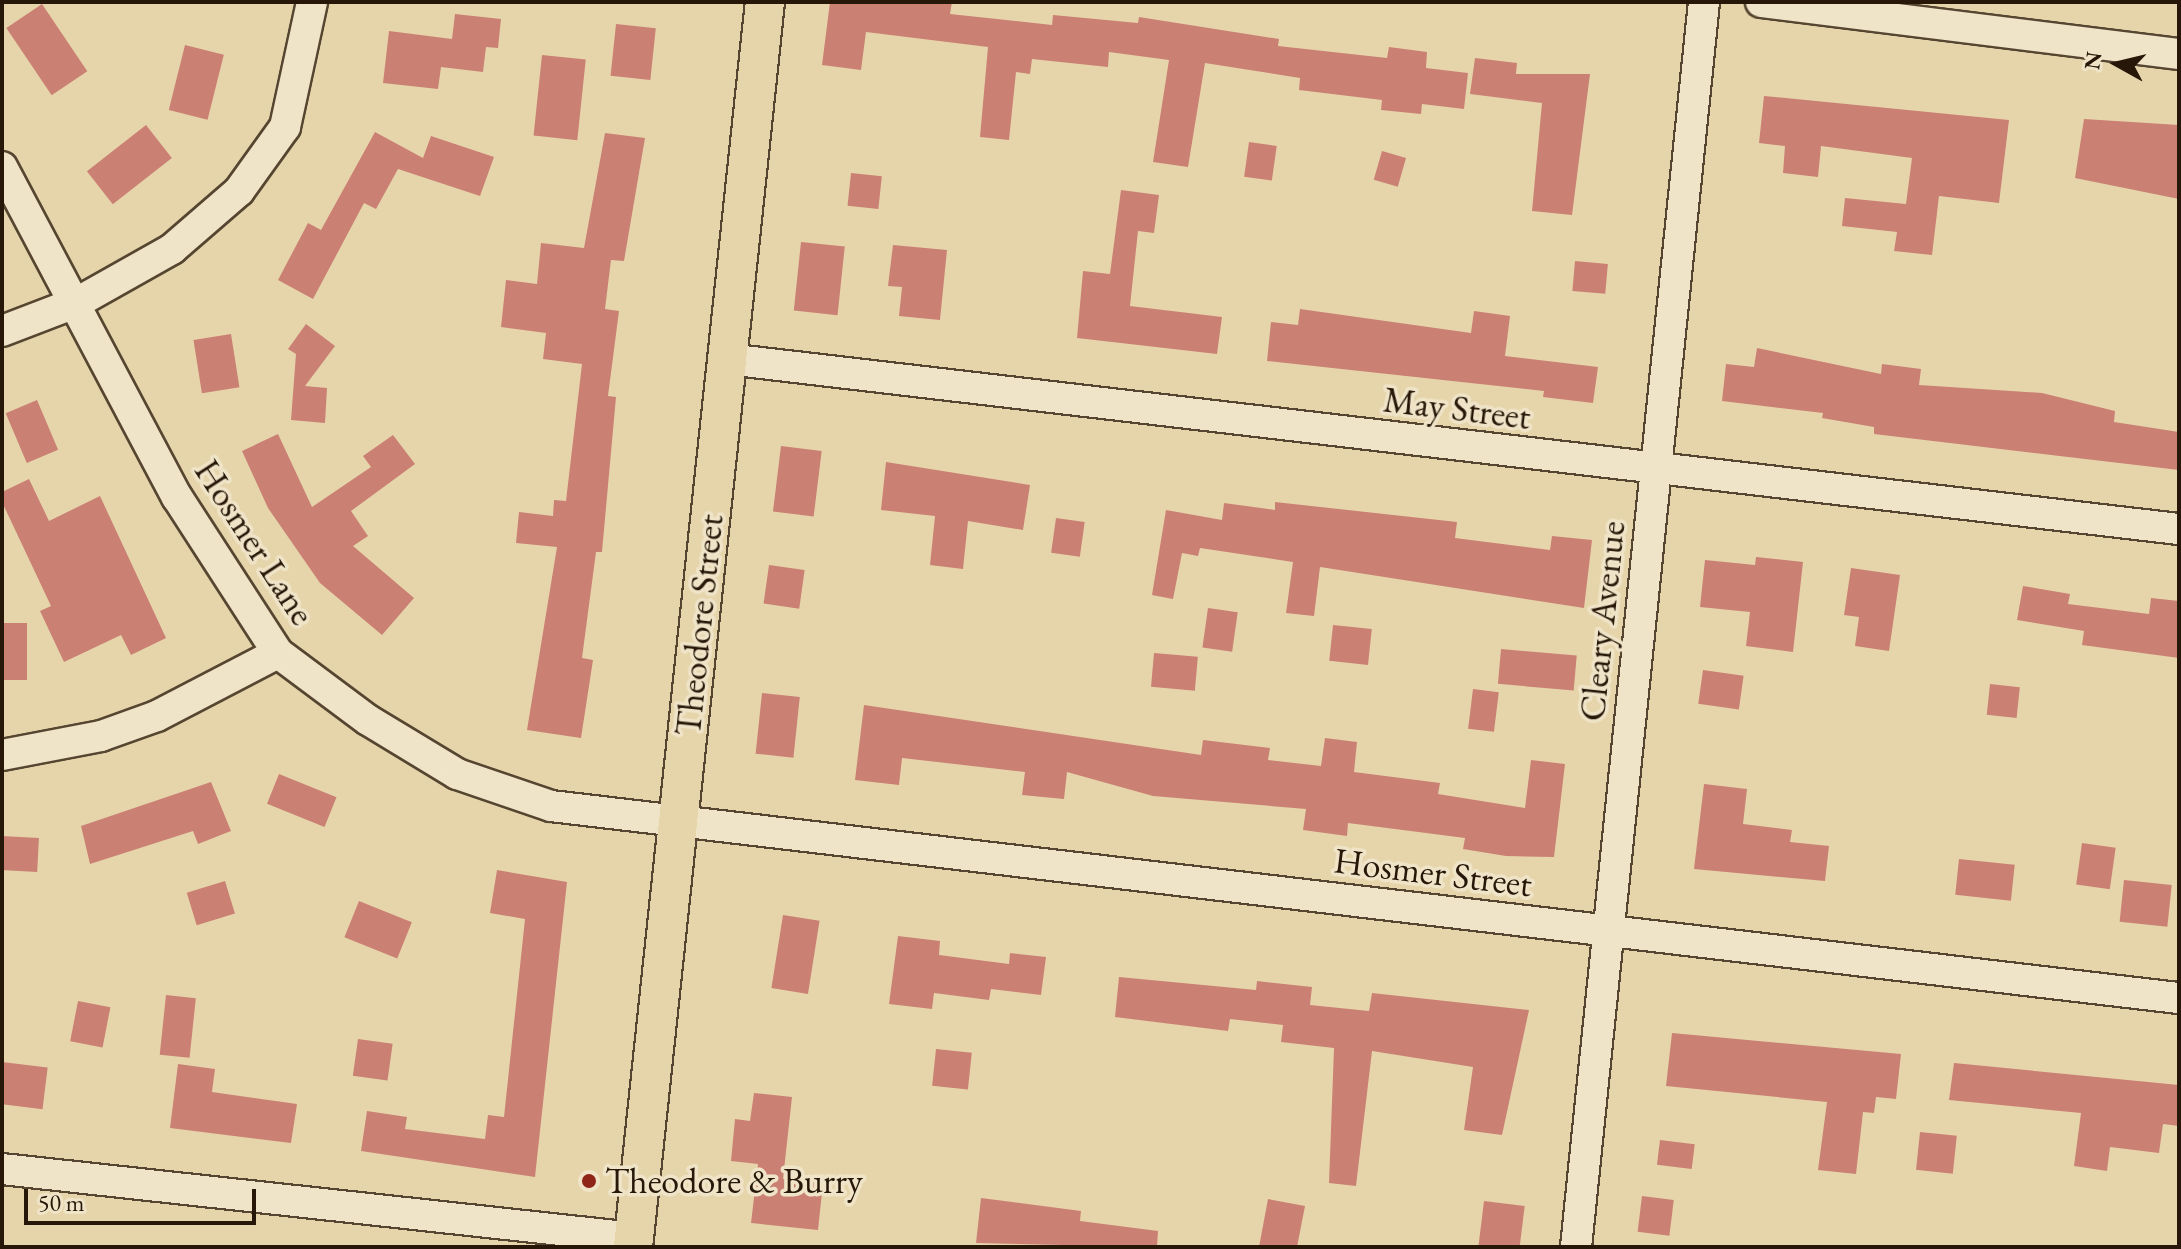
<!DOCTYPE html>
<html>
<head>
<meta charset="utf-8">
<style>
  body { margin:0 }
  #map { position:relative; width:2181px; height:1249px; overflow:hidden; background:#e6d5ab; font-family:"EB Garamond",serif }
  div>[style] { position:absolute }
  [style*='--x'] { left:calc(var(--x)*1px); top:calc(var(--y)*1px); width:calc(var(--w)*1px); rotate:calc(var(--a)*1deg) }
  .building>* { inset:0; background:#cb8074; transform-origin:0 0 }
  .roads { filter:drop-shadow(2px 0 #564631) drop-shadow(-2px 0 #564631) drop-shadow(0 2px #564631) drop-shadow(0 -2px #564631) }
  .minor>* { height:30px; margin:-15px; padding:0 15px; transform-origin:15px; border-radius:15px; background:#efe4c8 }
  .major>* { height:38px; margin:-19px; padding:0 19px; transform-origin:19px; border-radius:19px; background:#e6d5ab }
  .dots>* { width:22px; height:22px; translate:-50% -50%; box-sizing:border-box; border:4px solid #efe4c8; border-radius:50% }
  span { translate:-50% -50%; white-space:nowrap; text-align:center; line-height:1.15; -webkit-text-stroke:7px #efe4c8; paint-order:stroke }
  .street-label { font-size:36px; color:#261708 }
  .poi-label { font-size:36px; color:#261708 }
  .left { translate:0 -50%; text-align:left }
  .frame { position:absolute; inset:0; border:4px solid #261708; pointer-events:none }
  .north { position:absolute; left:2077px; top:24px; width:80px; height:80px; -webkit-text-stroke:6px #efe4c8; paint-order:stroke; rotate:278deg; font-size:22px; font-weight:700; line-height:32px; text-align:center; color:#261708 }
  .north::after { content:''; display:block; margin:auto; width:28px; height:36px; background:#261708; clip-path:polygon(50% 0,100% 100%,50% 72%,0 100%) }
  .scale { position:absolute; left:24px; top:1189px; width:232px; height:36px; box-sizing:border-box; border:4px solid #261708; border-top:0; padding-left:10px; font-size:24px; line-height:28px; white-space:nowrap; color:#261708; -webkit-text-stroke:6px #efe4c8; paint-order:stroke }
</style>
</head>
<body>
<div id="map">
  <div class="building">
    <div style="clip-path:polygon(830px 2px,952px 2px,950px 14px,1052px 25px,1053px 15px,1138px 23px,1139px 17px,1279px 39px,1278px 46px,1387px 58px,1389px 47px,1427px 52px,1426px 68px,1468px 73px,1464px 109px,1422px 104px,1421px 114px,1381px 110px,1382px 100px,1299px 90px,1300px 78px,1205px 63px,1188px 167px,1153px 162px,1169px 60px,1109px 52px,1108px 67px,1032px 59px,1030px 74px,1016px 72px,1009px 140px,980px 137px,988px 47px,866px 32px,861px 70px,822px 65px)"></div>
    <div style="left:42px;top:4px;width:81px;height:43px;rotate:56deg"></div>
    <div style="clip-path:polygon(455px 14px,501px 19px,498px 48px,486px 47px,483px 72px,441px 67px,438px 89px,383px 83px,389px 31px,452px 39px)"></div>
    <div style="left:616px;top:24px;width:40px;height:52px;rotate:6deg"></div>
    <div style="left:185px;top:45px;width:40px;height:67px;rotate:14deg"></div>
    <div style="left:542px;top:55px;width:44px;height:81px;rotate:6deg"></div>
    <div style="clip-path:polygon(1475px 58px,1517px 63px,1516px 74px,1590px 74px,1572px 215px,1532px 211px,1542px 103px,1470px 94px)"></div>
    <div style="clip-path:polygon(1764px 96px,2009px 120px,1999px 203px,1939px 196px,1932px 255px,1894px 251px,1897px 232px,1842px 226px,1845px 198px,1906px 204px,1912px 158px,1821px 146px,1818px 177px,1783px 173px,1785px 146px,1759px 143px)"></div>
    <div style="clip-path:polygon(2084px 119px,2179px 125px,2179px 199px,2075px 178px)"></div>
    <div style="left:146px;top:125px;width:42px;height:75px;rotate:52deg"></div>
    <div style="clip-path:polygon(375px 132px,423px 158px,431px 136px,494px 157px,480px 196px,398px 169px,376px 209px,364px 203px,313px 299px,278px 280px,308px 223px,321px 230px)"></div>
    <div style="clip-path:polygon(605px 133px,645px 138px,624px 261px,611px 260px,605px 309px,619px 311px,608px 396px,616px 397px,602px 552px,596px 552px,582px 658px,593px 660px,581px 738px,527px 730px,557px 547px,516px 543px,519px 512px,553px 516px,554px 500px,566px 501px,582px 364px,543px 359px,546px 333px,501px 327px,506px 280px,537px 284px,541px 243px,584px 248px)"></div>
    <div style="left:1249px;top:142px;width:28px;height:35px;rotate:8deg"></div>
    <div style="left:1382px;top:151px;width:25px;height:30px;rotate:16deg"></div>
    <div style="left:851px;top:173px;width:31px;height:33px;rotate:6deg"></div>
    <div style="clip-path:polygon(1121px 190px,1159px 195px,1154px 233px,1138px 231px,1130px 306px,1222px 317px,1217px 354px,1077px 338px,1083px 271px,1110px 274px)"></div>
    <div style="left:801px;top:242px;width:44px;height:69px;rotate:6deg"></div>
    <div style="clip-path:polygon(893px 245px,947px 250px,940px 320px,899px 316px,902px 287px,888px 286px)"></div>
    <div style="left:1575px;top:261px;width:33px;height:30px;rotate:5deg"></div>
    <div style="clip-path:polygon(1300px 309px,1471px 333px,1474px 311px,1510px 316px,1505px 356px,1598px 367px,1593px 403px,1543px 397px,1544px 391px,1267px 361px,1271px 322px,1298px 325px)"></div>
    <div style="clip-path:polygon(306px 324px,335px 346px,305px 386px,327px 388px,325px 423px,291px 420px,296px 354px,288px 349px)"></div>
    <div style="left:231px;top:334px;width:54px;height:38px;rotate:81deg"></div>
    <div style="clip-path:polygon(1757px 348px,1881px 374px,1882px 364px,1921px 369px,1919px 385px,2042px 393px,2115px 411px,2114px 422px,2179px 432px,2179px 470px,1874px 434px,1874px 427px,1822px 418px,1823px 413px,1722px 401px,1726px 364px,1754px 367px)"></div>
    <div style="left:37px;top:400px;width:54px;height:34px;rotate:67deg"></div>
    <div style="clip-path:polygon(278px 434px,312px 507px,371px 467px,363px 456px,393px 435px,415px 464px,351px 511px,368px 536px,353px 546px,414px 598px,382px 635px,320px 583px,268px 508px,242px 451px)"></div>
    <div style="left:781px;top:446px;width:41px;height:66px;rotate:7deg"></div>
    <div style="clip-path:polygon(886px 462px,1030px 485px,1023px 530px,968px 521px,963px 569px,930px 565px,935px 516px,881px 510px)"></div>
    <div style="clip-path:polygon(29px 479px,49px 521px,100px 496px,166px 638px,131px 655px,121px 635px,64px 662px,40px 611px,51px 606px,2px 502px,2px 492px)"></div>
    <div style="clip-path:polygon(1275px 502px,1457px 522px,1455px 538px,1550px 550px,1552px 536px,1592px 540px,1584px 608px,1320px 567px,1314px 616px,1286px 613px,1293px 562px,1200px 548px,1198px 556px,1182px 553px,1173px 599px,1152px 595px,1166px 510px,1222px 520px,1224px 503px,1275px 510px)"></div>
    <div style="left:1056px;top:518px;width:29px;height:35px;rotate:8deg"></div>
    <div style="clip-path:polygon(1756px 557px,1803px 562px,1793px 652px,1746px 646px,1750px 612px,1700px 607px,1705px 560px,1755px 565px)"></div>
    <div style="left:769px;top:565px;width:36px;height:39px;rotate:8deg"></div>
    <div style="clip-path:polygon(1851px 568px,1900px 575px,1889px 651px,1855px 646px,1859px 617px,1844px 615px)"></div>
    <div style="clip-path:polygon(2023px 586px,2070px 594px,2068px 604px,2149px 614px,2151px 598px,2179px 601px,2179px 658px,2082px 645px,2084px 631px,2017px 620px)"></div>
    <div style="left:1208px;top:608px;width:30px;height:40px;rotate:8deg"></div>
    <div style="left:2px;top:623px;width:25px;height:57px"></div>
    <div style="left:1333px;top:625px;width:39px;height:36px;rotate:6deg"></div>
    <div style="left:1501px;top:649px;width:76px;height:35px;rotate:5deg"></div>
    <div style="left:1154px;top:653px;width:44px;height:34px;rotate:5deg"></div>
    <div style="left:1703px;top:670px;width:41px;height:34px;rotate:8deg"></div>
    <div style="left:1990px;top:684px;width:30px;height:31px;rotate:6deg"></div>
    <div style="left:1473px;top:689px;width:26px;height:40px;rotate:7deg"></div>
    <div style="left:762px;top:693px;width:38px;height:61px;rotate:6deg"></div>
    <div style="clip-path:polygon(864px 705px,1201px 755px,1203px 740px,1270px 748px,1268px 760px,1321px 766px,1325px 738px,1357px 742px,1354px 772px,1440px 783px,1438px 794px,1525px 808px,1531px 760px,1565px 764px,1554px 857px,1506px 856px,1463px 849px,1465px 838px,1348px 823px,1347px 836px,1303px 830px,1306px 809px,1153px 796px,1067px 772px,1064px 799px,1022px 795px,1025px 772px,902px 758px,899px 785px,855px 780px)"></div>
    <div style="left:279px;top:774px;width:62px;height:32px;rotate:22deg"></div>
    <div style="clip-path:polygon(211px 782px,231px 831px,198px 844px,193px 831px,90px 864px,81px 826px)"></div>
    <div style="clip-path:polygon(1704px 784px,1747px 789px,1743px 824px,1792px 830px,1790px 842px,1829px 846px,1825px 881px,1694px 869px)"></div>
    <div style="left:2px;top:836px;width:37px;height:34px;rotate:3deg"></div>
    <div style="left:2082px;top:843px;width:34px;height:42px;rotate:8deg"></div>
    <div style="left:1959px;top:859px;width:56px;height:36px;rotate:6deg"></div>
    <div style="clip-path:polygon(497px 870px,567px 882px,535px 1177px,361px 1151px,367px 1111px,407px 1117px,405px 1129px,485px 1139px,488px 1115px,504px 1117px,525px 919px,490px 913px)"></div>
    <div style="left:2124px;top:880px;width:48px;height:42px;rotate:6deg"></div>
    <div style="left:225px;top:881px;width:34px;height:40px;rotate:73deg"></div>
    <div style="left:359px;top:901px;width:57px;height:39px;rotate:22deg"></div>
    <div style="left:783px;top:915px;width:37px;height:74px;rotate:9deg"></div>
    <div style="clip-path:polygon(898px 936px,940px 941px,939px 955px,1009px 964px,1010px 953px,1046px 957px,1041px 995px,991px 989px,989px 1000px,934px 993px,932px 1009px,889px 1004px)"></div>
    <div style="clip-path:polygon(1119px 977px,1256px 990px,1257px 981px,1312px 987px,1310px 1005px,1369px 1011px,1372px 993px,1529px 1010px,1502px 1135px,1464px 1130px,1473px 1067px,1372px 1051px,1356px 1186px,1329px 1183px,1334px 1048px,1281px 1042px,1283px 1025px,1230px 1019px,1228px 1031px,1115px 1017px)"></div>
    <div style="left:166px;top:995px;width:30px;height:60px;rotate:6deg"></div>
    <div style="left:78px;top:1001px;width:33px;height:41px;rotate:11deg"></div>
    <div style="clip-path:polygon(1672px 1033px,1901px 1054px,1896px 1099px,1876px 1097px,1874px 1113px,1863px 1112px,1856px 1174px,1818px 1170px,1827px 1102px,1666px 1086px)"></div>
    <div style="left:358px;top:1039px;width:35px;height:37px;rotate:8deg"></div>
    <div style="left:936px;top:1049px;width:36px;height:37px;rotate:6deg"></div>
    <div style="left:2px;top:1062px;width:46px;height:42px;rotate:7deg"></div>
    <div style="clip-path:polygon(1954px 1063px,2179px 1085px,2179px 1126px,2163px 1124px,2159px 1153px,2110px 1147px,2107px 1171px,2074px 1166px,2081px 1113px,1949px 1100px)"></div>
    <div style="clip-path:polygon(178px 1064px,215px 1069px,212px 1092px,297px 1104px,291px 1143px,170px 1128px)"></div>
    <div style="clip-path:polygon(754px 1093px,792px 1097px,783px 1179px,823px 1183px,818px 1230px,751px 1223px,758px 1164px,731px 1161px,735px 1119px,750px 1121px)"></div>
    <div style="left:1920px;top:1132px;width:37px;height:38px;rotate:6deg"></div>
    <div style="left:1660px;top:1140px;width:35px;height:25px;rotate:7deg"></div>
    <div style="left:1642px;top:1196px;width:32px;height:36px;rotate:7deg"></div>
    <div style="clip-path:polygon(981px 1198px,1081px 1211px,1080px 1221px,1158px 1231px,1157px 1247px,976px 1243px)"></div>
    <div style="clip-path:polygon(1268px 1199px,1305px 1206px,1297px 1247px,1259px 1247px)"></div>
    <div style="left:1484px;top:1201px;width:41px;height:46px;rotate:7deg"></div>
  </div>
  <div class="roads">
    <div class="minor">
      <div style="--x:1761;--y:2;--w:421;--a:7.1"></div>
      <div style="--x:2;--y:167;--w:374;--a:62.1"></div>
      <div style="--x:177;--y:497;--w:186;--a:57.1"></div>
      <div style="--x:278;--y:653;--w:112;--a:36.7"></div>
      <div style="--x:368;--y:720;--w:104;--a:31.2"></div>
      <div style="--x:457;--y:774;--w:99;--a:18.8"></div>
      <div style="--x:551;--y:806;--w:1639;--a:6.73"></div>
      <div style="--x:2;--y:331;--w:81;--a:-20.9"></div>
      <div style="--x:78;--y:302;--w:108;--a:-29.4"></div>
      <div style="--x:172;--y:249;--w:89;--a:-40.9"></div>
      <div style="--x:239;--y:191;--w:79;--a:-54.3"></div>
      <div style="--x:285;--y:127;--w:128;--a:-77.8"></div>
      <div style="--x:727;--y:359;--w:1462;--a:6.68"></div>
      <div style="--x:2;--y:755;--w:101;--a:-10.9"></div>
      <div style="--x:101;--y:736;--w:59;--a:-19.7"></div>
      <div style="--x:157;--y:716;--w:136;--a:-27.5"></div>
      <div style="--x:2;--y:1169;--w:636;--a:6.23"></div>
      <div style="--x:1576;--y:1247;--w:1252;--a:-84.13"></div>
    </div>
    <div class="major">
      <div style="--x:633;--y:1247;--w:1252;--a:-83.95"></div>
    </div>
  </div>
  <div class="dots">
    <div style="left:589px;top:1181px;background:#8f2418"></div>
  </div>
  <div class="street-label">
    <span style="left:1457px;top:408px;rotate:7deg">May Street</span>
    <span style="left:255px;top:542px;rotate:57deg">Hosmer Lane</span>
    <span style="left:1602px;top:621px;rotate:-84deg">Cleary Avenue</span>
    <span style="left:699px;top:625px;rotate:-84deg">Theodore Street</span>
    <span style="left:1433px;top:872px;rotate:7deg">Hosmer Street</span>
  </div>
  <div class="poi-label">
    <span class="left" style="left:605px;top:1181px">Theodore &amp; Burry</span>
  </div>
  <div class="frame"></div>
  <div class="north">N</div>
  <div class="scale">50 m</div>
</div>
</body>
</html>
